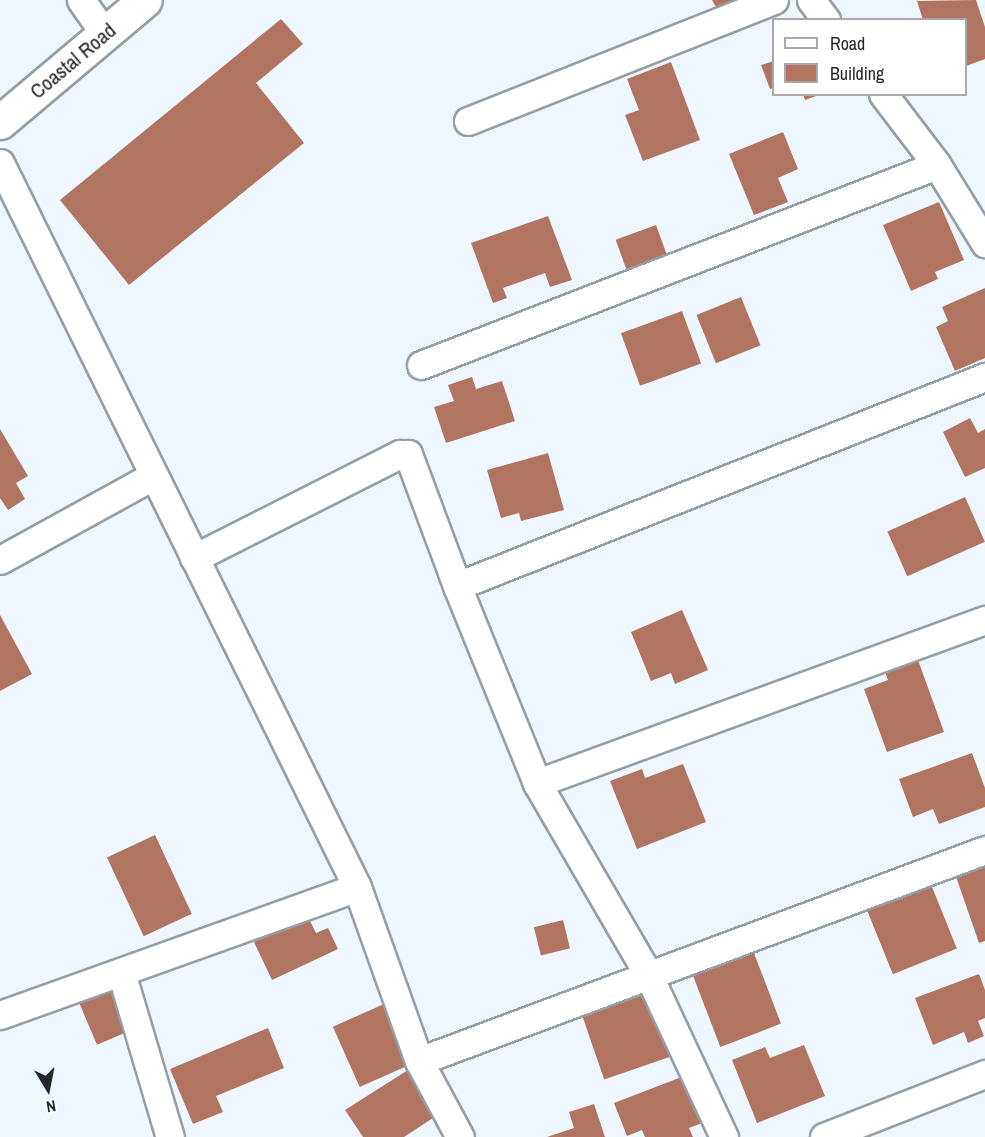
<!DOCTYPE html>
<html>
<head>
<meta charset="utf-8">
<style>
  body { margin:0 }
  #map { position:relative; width:985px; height:1137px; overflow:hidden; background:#eef7ff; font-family:"Archivo Narrow",sans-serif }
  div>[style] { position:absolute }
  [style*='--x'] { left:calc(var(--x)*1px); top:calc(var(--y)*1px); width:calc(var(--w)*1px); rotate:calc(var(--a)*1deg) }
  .building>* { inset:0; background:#b17461; transform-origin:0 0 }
  .roads { filter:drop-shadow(2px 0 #969ea5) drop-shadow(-2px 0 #969ea5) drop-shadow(0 2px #969ea5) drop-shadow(0 -2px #969ea5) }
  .street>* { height:27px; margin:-13.5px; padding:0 13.5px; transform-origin:13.5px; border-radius:13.5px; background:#fff }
  .primary>* { height:33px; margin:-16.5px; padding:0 16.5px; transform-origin:16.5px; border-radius:16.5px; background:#fff }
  span { translate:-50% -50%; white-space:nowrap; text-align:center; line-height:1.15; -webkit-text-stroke:5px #fff; paint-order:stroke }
  .street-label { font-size:21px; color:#24272a }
  .legend { position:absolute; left:772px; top:18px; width:195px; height:78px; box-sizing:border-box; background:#fff; border:2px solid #a7a9aa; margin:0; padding:8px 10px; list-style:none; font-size:18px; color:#24272a }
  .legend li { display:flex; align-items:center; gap:12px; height:30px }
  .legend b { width:30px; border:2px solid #a7a9aa }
  .north { position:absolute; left:18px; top:1059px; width:60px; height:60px; -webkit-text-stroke:4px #fff; paint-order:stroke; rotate:170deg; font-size:16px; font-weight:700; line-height:24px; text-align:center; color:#24272a }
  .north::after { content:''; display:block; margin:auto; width:21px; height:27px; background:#24272a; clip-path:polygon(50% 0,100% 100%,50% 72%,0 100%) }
</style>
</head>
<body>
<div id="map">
  <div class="building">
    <div style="clip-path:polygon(712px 0,748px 0,720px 14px)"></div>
    <div style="clip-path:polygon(976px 0,985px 27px,985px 59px,966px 66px,966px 20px,923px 20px,917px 1px)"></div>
    <div style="clip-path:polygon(281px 19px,303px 44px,256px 83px,304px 143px,129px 285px,60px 200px)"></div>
    <div style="clip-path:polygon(774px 61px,774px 88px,770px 89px,761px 65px)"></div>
    <div style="clip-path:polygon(671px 62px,700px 140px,643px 161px,625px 115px,639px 110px,627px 79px)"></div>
    <div style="clip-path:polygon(803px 94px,819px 94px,819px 95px,805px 100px)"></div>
    <div style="clip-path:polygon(783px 132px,798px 169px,778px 178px,788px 202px,754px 215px,729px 154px)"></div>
    <div style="clip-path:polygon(939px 202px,964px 260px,935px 272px,938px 279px,911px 291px,883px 225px)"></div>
    <div style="clip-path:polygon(548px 216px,572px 280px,550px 287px,545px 273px,503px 288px,507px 298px,493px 303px,471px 243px)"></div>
    <div style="left:656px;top:225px;width:32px;height:43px;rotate:70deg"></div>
    <div style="clip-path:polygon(985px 288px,985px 358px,955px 371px,936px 327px,948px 321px,942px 307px)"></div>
    <div style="left:741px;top:297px;width:52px;height:48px;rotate:68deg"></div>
    <div style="left:682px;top:311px;width:56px;height:65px;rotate:70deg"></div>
    <div style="clip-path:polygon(472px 377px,476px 389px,502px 381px,515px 421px,446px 443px,434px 407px,454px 401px,448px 385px)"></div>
    <div style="clip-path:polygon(970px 418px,978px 433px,985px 429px,985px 468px,965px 477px,943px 432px)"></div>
    <div style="clip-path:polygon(0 429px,28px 476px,16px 483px,25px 499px,8px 510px,0 498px)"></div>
    <div style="clip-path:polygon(548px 453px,564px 510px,521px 521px,519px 513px,501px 518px,487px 470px)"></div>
    <div style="left:965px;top:497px;width:49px;height:85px;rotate:66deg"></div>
    <div style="clip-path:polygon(682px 610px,708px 670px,675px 684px,671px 673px,651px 681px,631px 632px)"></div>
    <div style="clip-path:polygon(0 615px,32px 674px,0 691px)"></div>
    <div style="clip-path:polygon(918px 660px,944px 732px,887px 752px,864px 689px,888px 680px,885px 672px)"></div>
    <div style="clip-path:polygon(972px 753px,985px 788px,985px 807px,939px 824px,933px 809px,913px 817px,899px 779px)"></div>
    <div style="clip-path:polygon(683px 764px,706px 822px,637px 849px,610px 781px,642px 769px,645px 778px)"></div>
    <div style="left:155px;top:835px;width:87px;height:53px;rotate:65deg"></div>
    <div style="clip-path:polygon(985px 857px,985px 941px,979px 943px,953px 868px)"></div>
    <div style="left:928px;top:877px;width:77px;height:69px;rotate:68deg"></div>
    <div style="clip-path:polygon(308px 917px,316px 933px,328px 928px,338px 949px,272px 980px,254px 942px)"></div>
    <div style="left:563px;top:920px;width:29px;height:30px;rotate:76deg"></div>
    <div style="left:752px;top:948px;width:81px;height:65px;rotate:69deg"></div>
    <div style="clip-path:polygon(979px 974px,985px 990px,985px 1018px,978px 1021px,984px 1036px,968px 1043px,964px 1032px,933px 1045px,915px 998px)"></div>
    <div style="left:114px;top:980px;width:53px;height:41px;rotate:67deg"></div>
    <div style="left:646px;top:989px;width:72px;height:69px;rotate:71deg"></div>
    <div style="left:384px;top:1004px;width:66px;height:56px;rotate:66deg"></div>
    <div style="clip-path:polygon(268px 1028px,284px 1068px,216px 1096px,223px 1112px,193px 1124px,170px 1069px)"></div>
    <div style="clip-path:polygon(804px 1045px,825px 1096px,757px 1123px,732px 1060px,765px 1047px,770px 1058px)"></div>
    <div style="clip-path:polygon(408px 1070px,436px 1116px,404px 1137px,363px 1137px,345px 1110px)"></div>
    <div style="clip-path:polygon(692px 1073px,710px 1120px,689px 1128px,693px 1137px,645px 1137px,642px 1130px,627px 1136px,614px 1103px)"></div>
    <div style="clip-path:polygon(594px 1104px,605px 1137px,547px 1137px,574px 1128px,569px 1112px)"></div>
  </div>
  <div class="roads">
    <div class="street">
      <div style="--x:81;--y:0;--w:42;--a:54.8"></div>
      <div style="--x:811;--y:0;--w:25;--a:53"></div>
      <div style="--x:883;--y:94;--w:89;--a:52.7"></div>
      <div style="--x:937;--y:165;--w:92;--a:58.4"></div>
      <div style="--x:468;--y:121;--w:329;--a:-21.6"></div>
      <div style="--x:0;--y:163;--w:807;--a:63.75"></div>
      <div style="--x:357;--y:887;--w:185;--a:70.4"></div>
      <div style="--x:419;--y:1061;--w:86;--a:61.7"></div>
      <div style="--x:421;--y:365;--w:553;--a:-21.19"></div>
      <div style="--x:194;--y:558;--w:231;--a:-26.8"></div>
      <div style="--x:400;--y:454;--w:8;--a:0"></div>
      <div style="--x:408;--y:454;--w:141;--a:69.6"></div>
      <div style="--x:0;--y:560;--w:175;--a:-28.8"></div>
      <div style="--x:537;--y:783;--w:477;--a:-20"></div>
      <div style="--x:121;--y:972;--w:172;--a:73.5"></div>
      <div style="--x:0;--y:1015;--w:379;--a:-19.7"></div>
      <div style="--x:419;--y:1061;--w:604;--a:-20.45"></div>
      <div style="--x:724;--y:1137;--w:180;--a:-115"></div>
      <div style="--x:648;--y:974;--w:221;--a:-120.2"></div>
      <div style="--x:537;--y:783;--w:213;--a:-112.1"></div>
      <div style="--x:457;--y:586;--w:568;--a:-21.6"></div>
      <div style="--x:824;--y:1137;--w:173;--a:-21.4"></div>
    </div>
    <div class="primary">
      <div style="--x:0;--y:122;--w:189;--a:-40.1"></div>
    </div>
  </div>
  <div class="street-label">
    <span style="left:73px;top:61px;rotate:-40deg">Coastal Road</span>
  </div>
  <ul class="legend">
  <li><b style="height:8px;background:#fff"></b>Road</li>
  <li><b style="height:16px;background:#b17461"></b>Building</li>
  </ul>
  <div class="north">N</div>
</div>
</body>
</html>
